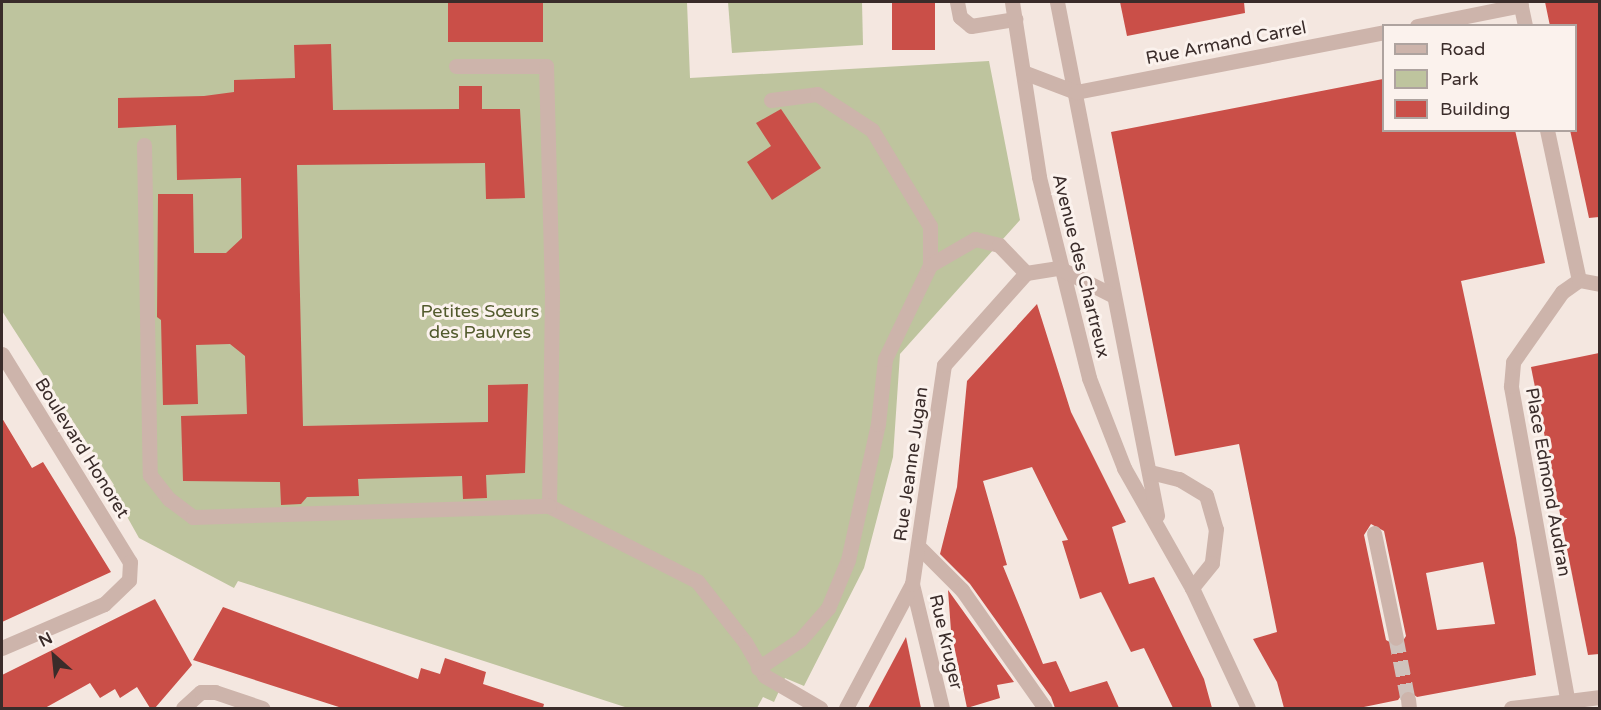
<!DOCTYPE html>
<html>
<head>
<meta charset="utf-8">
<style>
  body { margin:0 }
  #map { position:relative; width:1601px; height:710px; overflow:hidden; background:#f4e7e0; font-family:"Varela Round",sans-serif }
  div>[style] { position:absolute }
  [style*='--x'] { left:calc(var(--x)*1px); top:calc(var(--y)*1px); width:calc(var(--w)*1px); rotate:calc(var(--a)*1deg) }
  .green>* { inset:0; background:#bec49e }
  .building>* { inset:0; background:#ca4f48; transform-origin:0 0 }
  .minor-tunnel>* { height:15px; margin-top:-7.5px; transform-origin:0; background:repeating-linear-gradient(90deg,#cfc2bc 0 15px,transparent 0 23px) }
  .minor>* { height:15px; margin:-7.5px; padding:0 7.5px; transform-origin:7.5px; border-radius:7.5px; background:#cdb4ab }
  span { translate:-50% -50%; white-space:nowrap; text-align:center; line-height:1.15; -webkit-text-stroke:6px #fbf2ed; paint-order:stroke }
  .street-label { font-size:18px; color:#3a2c2a }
  .park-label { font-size:18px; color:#525a2d }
  .frame { position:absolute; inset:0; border:3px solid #3a2c2a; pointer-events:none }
  .legend { position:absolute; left:1382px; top:24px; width:195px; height:108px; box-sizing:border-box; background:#fbf2ed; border:2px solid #aea39f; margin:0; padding:8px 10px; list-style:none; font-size:18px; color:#3a2c2a }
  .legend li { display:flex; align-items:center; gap:12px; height:30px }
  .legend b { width:30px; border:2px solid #aea39f }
  .north { position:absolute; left:24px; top:626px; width:60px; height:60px; -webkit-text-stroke:4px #fbf2ed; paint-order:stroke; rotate:333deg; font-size:16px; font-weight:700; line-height:24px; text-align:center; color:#3a2c2a }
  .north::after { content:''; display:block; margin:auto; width:21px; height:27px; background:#3a2c2a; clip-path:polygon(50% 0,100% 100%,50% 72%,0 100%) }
</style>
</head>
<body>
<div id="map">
  <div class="green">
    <div style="clip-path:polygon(2px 2px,687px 2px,690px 78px,989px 61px,1020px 220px,900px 354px,893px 457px,864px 568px,804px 686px,785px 678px,774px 702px,763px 697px,757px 708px,628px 708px,238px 581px,234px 588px,139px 538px,111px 488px,114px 485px,2px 311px)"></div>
    <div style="clip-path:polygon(728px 2px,862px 2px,863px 45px,732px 53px)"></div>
  </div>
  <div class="building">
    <div style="left:448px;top:2px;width:95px;height:40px"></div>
    <div style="left:892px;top:2px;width:43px;height:48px"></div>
    <div style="clip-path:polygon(1120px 2px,1244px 2px,1245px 13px,1127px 36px)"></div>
    <div style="clip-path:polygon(1545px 2px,1599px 2px,1599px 217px,1589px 218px,1570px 130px,1575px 130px,1575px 26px,1550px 26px)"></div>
    <div style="clip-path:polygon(331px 44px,333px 110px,459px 109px,459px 86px,482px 86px,482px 109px,520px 109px,525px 198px,486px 199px,485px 163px,297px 165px,303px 426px,488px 422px,488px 385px,528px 384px,525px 473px,486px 475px,487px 498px,463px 499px,462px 476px,358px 479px,359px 496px,307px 497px,301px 504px,281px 505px,280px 482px,183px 481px,181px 416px,247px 414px,245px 356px,230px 344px,196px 345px,198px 404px,163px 405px,161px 320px,157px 317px,158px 194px,193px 194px,194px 253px,226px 253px,242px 238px,241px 178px,177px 180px,176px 125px,118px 128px,118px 98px,204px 96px,234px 92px,234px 80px,295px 78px,294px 45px)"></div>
    <div style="clip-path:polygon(evenodd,1383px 79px,1383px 130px,1515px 130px,1545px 263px,1461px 281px,1516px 538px,1536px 675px,1417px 697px,1406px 689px,1398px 700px,1359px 708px,1284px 708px,1277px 682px,1253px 639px,1277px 632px,1239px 444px,1175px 456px,1111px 132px,1383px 79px,1371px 524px,1384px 531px,1406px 636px,1399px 647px,1386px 640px,1364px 535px,1371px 524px,1383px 79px,1483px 562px,1495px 624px,1437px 630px,1426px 573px,1483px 562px)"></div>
    <div style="clip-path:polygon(781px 109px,821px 168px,772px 200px,747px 162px,771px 146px,756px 123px)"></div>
    <div style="clip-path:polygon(1037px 304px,1071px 412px,1126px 522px,1112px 527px,1129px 584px,1154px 577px,1204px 679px,1212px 708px,1173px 708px,1144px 648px,1131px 652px,1101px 592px,1080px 599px,1062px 541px,1068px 540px,1032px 467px,983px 481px,1007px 565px,1003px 566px,1043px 664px,1056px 661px,1070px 692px,1107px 681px,1119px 708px,1055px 708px,1051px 697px,970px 584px,940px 554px,957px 487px,967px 381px)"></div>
    <div style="clip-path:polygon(1599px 353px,1599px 654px,1588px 655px,1531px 367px)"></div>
    <div style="clip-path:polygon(2px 418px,32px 468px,43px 462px,111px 572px,2px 622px)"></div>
    <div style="clip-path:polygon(948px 590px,1014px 682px,997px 685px,1000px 698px,967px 708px,951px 631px)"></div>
    <div style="clip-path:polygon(155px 599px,192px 665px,155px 708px,150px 708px,137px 687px,120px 698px,115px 689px,100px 698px,90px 683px,45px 708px,2px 708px,2px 675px)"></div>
    <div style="clip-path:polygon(223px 607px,418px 679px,421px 668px,440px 674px,445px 658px,486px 672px,483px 684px,544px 704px,543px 708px,342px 708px,193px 660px)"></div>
    <div style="clip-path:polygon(906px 637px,921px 708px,868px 708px)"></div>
  </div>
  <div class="minor-tunnel">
    <div style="--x:1396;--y:638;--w:62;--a:78.9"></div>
  </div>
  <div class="minor">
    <div style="--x:957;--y:2;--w:15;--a:79"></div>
    <div style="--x:960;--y:17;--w:14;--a:39"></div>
    <div style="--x:971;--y:26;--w:45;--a:-9"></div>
    <div style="--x:1012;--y:2;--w:177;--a:81.2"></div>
    <div style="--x:1039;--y:177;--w:207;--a:76"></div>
    <div style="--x:1089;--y:378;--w:97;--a:68.7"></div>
    <div style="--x:1124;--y:468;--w:138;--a:60.5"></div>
    <div style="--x:1192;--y:588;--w:132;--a:65"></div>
    <div style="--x:1057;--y:2;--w:523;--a:78.97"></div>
    <div style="--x:1520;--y:2;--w:25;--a:78"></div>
    <div style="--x:1417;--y:26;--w:106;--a:-11.4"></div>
    <div style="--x:456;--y:66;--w:90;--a:0"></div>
    <div style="--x:546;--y:66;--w:227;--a:88.5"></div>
    <div style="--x:552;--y:293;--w:213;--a:90.8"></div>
    <div style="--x:549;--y:506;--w:166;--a:26.9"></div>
    <div style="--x:697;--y:581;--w:78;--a:51.8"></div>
    <div style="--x:745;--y:642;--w:39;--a:60"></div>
    <div style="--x:765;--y:676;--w:64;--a:30.2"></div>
    <div style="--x:1023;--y:72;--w:57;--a:20.7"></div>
    <div style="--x:1076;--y:92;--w:314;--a:-11"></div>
    <div style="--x:771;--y:100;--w:46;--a:-7.4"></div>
    <div style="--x:817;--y:94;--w:66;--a:33.2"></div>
    <div style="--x:872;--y:130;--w:112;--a:58.9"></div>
    <div style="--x:930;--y:226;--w:39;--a:90"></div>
    <div style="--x:1547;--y:130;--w:153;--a:78"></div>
    <div style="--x:144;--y:145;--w:330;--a:89"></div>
    <div style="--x:150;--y:475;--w:31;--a:52"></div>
    <div style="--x:169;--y:499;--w:30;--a:37"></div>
    <div style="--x:193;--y:517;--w:356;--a:-1.8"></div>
    <div style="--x:2;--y:354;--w:244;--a:58.4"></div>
    <div style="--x:130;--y:562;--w:18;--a:93"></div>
    <div style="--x:129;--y:580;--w:35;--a:136"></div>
    <div style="--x:104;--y:604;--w:111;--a:156.7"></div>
    <div style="--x:1150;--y:472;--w:30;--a:14"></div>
    <div style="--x:1179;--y:479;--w:31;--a:31"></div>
    <div style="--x:1206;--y:495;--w:35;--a:74"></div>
    <div style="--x:1216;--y:529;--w:34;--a:97"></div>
    <div style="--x:1212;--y:563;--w:32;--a:129"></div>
    <div style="--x:1374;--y:533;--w:107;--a:78.2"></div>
    <div style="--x:919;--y:547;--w:61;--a:45"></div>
    <div style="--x:962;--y:590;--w:144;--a:54.9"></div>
    <div style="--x:912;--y:584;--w:128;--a:76.4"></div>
    <div style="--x:758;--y:668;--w:50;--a:-33.7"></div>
    <div style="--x:800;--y:640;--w:43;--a:-48.8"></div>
    <div style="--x:828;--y:608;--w:52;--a:-67.4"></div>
    <div style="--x:848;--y:560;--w:139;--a:-77.6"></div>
    <div style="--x:878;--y:424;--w:65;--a:-83.9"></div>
    <div style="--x:885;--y:359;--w:104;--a:-64.4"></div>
    <div style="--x:930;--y:265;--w:52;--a:-30"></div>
    <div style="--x:975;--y:239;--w:25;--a:14"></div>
    <div style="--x:999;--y:245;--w:39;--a:46"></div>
    <div style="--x:1567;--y:698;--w:317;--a:-100.2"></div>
    <div style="--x:1511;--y:386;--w:24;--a:-85"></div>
    <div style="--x:1513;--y:362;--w:85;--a:-55"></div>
    <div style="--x:1562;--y:292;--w:21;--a:-35"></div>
    <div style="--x:1579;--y:280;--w:21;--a:11"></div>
    <div style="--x:1408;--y:699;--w:9;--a:84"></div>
    <div style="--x:183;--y:708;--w:24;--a:-42"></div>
    <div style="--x:201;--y:692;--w:14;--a:0"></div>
    <div style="--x:215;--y:692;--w:50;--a:18.8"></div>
    <div style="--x:846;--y:708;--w:140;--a:-62"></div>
    <div style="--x:912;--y:584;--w:221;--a:-81.7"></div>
    <div style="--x:944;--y:365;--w:123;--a:-48.3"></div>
    <div style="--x:1026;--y:273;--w:33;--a:-9"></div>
    <div style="--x:1059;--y:268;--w:59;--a:27"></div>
    <div style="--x:1511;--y:708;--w:90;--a:-7"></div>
  </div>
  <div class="street-label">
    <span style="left:1226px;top:43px;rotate:-11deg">Rue Armand Carrel</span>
    <span style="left:1081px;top:266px;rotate:76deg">Avenue des Chartreux</span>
    <span style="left:82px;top:448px;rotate:58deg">Boulevard Honoret</span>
    <span style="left:911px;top:464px;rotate:-82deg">Rue Jeanne Jugan</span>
    <span style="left:1548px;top:482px;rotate:80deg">Place Edmond Audran</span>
    <span style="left:946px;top:642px;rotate:77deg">Rue Kruger</span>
  </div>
  <div class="park-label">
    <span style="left:480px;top:322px">Petites Sœurs<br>des Pauvres</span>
  </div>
  <div class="frame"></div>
  <ul class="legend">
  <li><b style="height:8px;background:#cdb4ab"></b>Road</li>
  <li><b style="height:16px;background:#bec49e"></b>Park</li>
  <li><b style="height:16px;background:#ca4f48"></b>Building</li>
  </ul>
  <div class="north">N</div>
</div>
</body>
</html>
